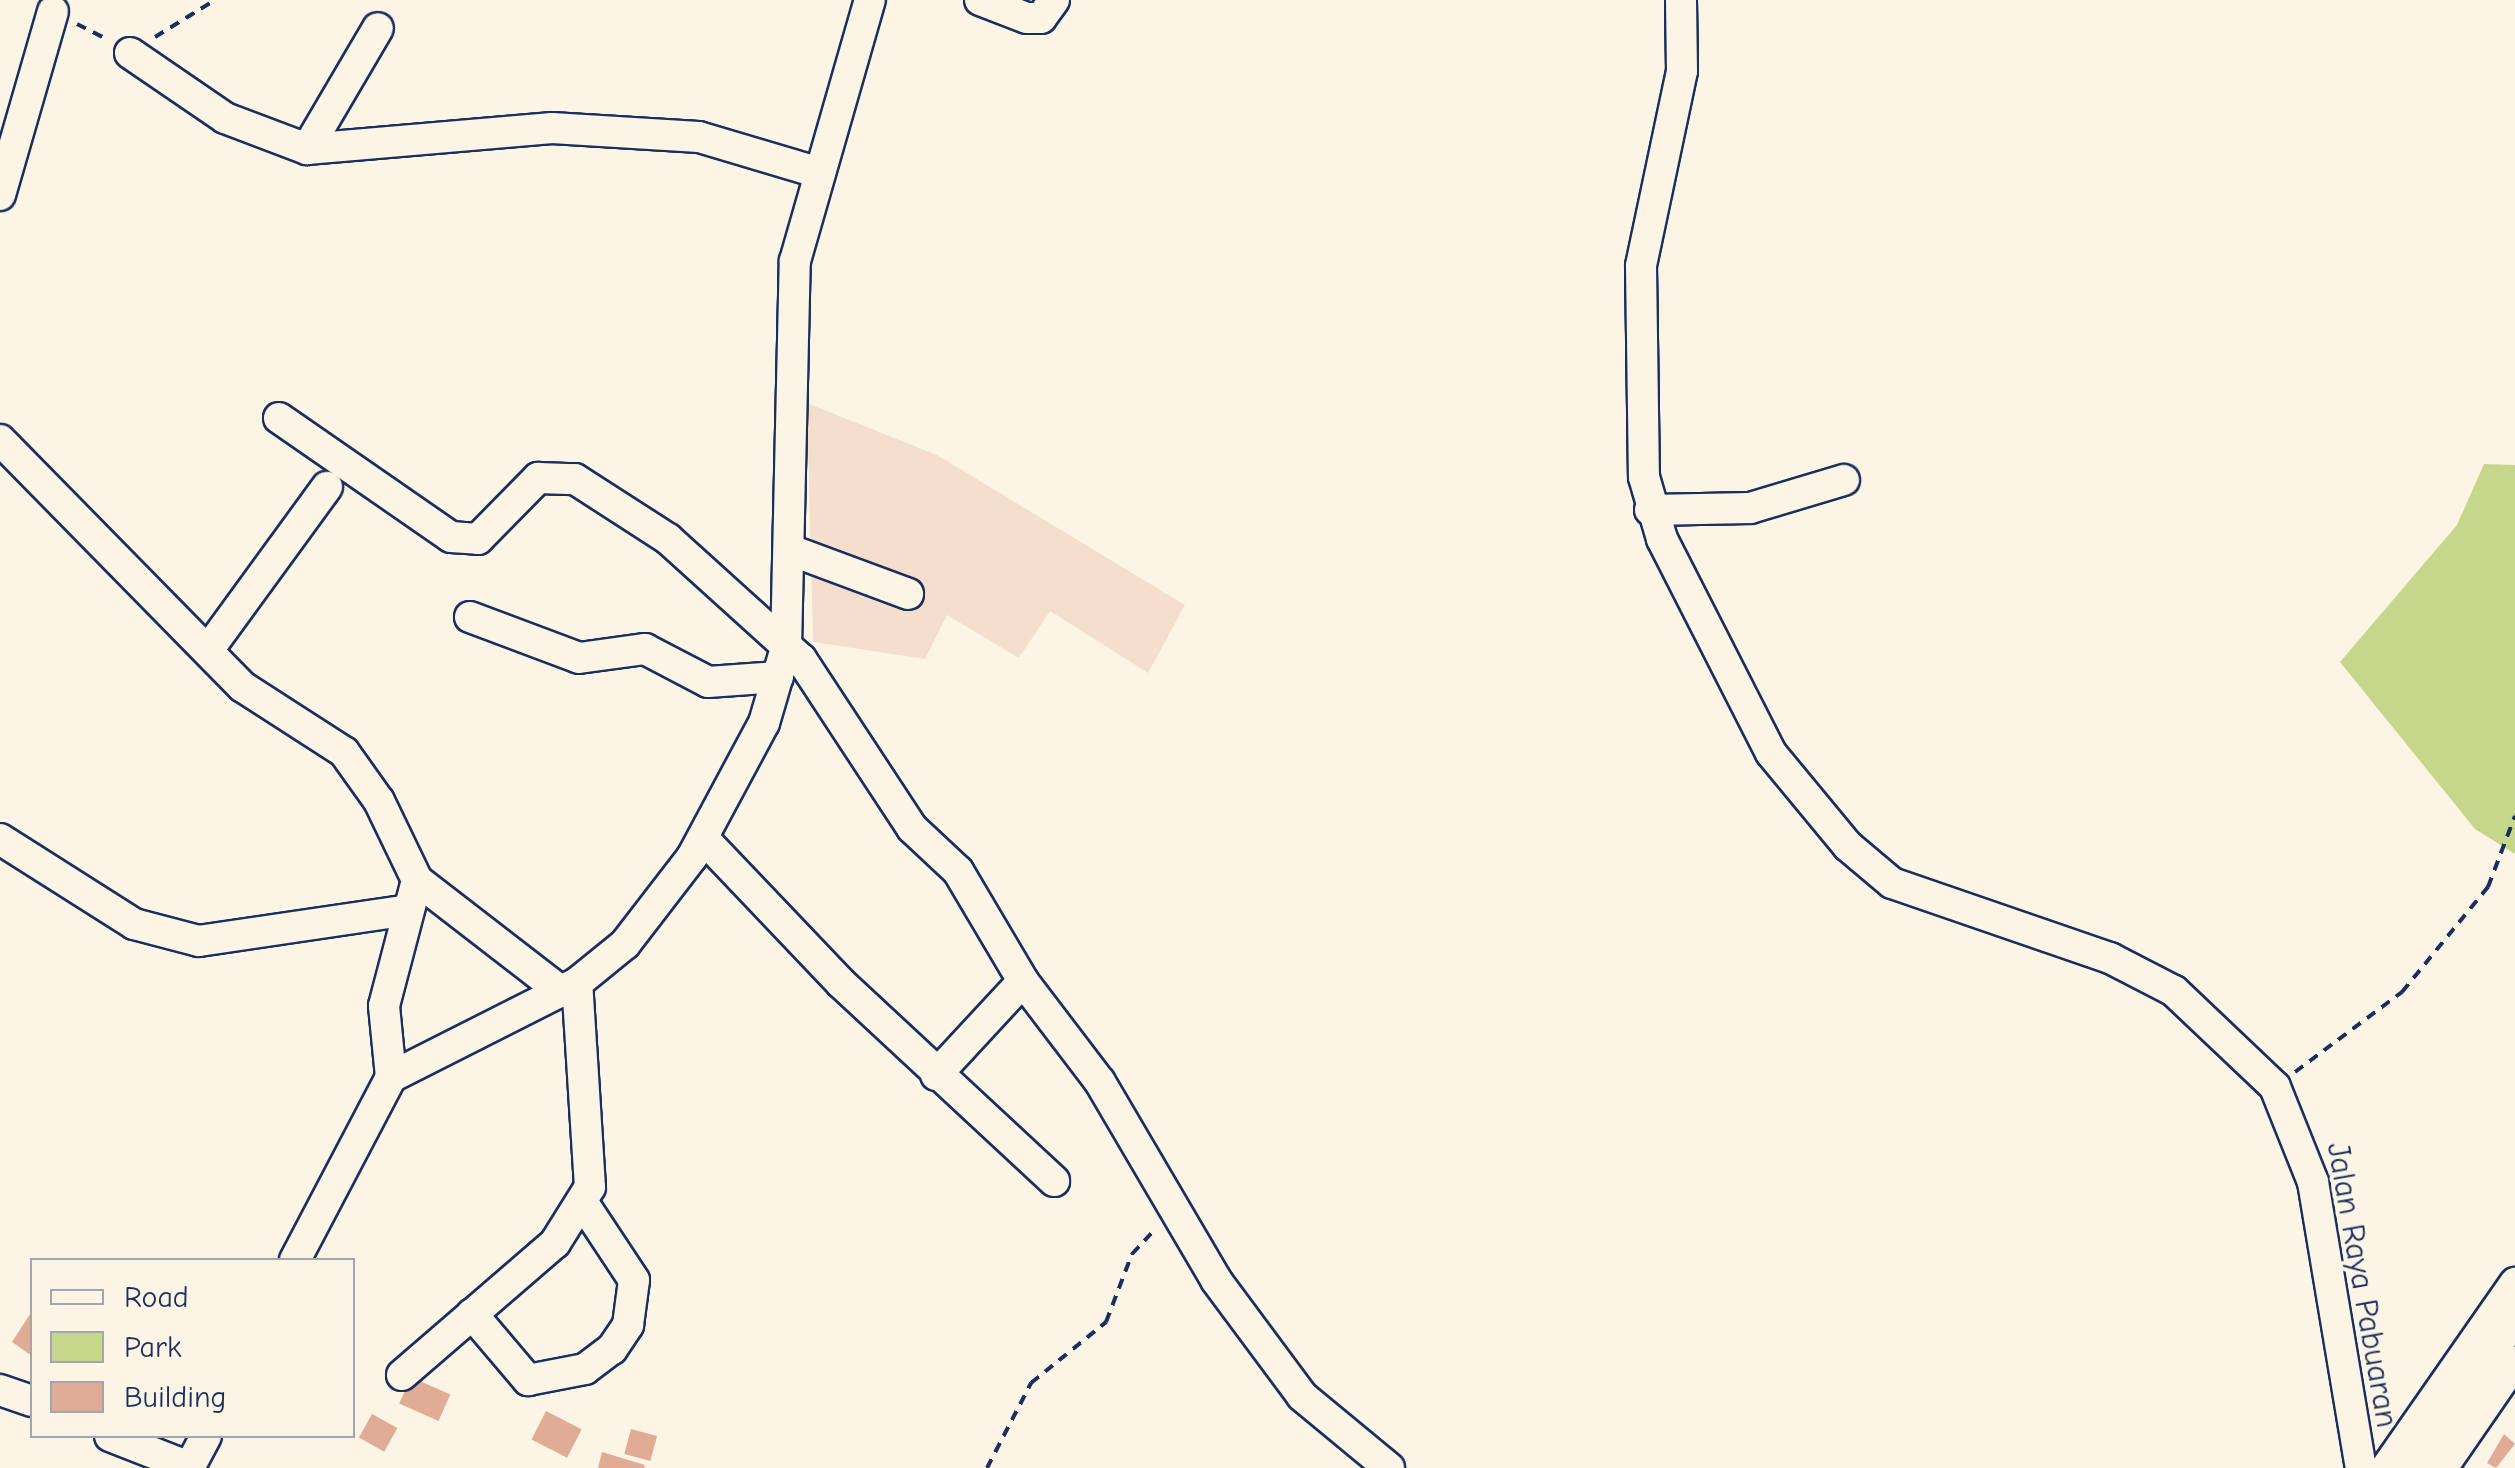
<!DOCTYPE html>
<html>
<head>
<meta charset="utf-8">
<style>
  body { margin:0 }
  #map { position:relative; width:2515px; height:1468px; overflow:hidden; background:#fcf5e5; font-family:"Comic Neue",sans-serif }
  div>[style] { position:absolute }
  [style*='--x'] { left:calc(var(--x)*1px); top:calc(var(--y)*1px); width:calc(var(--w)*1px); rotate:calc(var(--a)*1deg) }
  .built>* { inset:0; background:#f4dfcd }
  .green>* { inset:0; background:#c6d78b }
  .building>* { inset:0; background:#e1ac95; transform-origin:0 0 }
  .path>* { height:4px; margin-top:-2px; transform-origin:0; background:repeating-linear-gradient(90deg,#1b2f5e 0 10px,transparent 0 18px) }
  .roads { filter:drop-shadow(2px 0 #1b2f5e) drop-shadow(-2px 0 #1b2f5e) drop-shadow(0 2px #1b2f5e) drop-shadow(0 -2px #1b2f5e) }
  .minor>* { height:30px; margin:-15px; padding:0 15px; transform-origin:15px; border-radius:15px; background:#fcf5e5 }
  span { translate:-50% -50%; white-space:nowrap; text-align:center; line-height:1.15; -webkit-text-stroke:8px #fcf5e5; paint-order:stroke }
  .street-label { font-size:32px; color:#1b2f5e }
  .legend { position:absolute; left:30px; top:1258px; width:325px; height:180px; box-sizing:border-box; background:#fcf5e5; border:2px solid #a2a6af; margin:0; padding:12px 18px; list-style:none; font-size:30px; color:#1b2f5e }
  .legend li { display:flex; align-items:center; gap:20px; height:50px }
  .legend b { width:50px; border:2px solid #a2a6af }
</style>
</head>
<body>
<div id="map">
  <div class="built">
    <div style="clip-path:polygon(807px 403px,937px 455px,1185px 605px,1148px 673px,1050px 611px,1019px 658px,947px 615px,925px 659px,813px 642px)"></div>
  </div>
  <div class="green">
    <div style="clip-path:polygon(2484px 464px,2515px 465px,2515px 854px,2475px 829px,2340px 662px,2457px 525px)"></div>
  </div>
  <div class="building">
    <div style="clip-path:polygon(32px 1311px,32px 1356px,12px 1342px)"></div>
    <div style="left:411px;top:1377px;width:43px;height:29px;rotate:24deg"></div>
    <div style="left:546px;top:1411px;width:40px;height:32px;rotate:27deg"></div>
    <div style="left:372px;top:1414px;width:29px;height:27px;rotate:29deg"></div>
    <div style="left:631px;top:1429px;width:27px;height:26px;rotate:15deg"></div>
    <div style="clip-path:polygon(2504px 1434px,2515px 1444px,2496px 1468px,2487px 1463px)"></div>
    <div style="clip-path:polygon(602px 1452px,645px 1465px,644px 1468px,598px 1468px)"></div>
  </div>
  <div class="path">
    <div style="--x:77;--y:24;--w:35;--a:27"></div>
    <div style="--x:155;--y:37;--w:70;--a:-31.7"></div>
    <div style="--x:2295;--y:1072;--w:134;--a:-36.8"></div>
    <div style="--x:2402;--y:992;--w:136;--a:-50.7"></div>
    <div style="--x:2488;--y:887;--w:76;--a:-69.2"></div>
    <div style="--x:987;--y:1468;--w:96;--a:-62.6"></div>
    <div style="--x:1031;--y:1383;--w:97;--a:-39.1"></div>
    <div style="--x:1106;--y:1322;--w:73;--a:-69.1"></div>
    <div style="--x:1132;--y:1254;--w:34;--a:-47"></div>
  </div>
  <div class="roads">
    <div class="minor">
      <div style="--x:980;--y:0;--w:50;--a:21"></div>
      <div style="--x:1027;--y:18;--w:14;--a:0"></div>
      <div style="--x:1041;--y:18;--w:22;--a:-54"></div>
      <div style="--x:1681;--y:0;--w:71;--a:89.2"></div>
      <div style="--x:1682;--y:71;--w:199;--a:101.9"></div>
      <div style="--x:1641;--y:266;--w:211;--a:89.2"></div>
      <div style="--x:1644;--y:477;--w:65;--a:73.8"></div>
      <div style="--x:1662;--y:539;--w:240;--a:63"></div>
      <div style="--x:1771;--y:753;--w:121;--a:50.4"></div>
      <div style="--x:1848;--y:846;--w:57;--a:40.1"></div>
      <div style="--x:1892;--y:883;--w:231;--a:19"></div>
      <div style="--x:2110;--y:958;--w:72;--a:27.3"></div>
      <div style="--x:2174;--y:991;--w:139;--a:43.5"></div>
      <div style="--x:2275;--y:1087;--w:102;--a:68.2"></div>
      <div style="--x:2313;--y:1182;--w:290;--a:80.5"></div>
      <div style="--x:130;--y:53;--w:115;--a:34.4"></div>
      <div style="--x:225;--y:118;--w:88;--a:20.7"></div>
      <div style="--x:307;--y:149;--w:246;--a:-4.9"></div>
      <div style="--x:552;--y:128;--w:147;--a:3.5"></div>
      <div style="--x:699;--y:137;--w:126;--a:16.6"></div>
      <div style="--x:307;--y:149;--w:140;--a:-59.6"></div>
      <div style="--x:0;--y:195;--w:191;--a:-73.9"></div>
      <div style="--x:279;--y:418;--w:209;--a:34.7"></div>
      <div style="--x:451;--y:537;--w:27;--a:4"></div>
      <div style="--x:478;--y:539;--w:86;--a:-45.5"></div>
      <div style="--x:538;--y:478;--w:37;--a:2"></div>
      <div style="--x:575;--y:479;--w:111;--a:32.8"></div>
      <div style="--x:668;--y:539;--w:179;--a:42.1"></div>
      <div style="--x:801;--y:659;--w:202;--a:56.7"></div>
      <div style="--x:912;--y:828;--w:63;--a:43.1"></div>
      <div style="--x:958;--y:871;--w:128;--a:59.4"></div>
      <div style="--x:1023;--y:981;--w:127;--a:52.7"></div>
      <div style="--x:1100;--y:1082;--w:229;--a:59.6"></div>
      <div style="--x:1216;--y:1280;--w:144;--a:53.4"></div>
      <div style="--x:1302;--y:1396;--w:113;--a:39.6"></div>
      <div style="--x:0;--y:440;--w:346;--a:45.5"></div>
      <div style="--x:243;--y:687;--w:120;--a:32.8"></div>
      <div style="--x:344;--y:752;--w:60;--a:54.5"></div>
      <div style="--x:379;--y:801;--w:88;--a:64.3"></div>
      <div style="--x:417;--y:880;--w:130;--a:104.7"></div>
      <div style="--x:384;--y:1006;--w:71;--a:84.4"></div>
      <div style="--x:1650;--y:510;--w:100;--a:-1.1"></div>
      <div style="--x:1750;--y:508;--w:98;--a:-16.6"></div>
      <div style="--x:790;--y:550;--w:126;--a:20.4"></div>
      <div style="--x:470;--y:617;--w:116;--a:20.6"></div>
      <div style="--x:579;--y:658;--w:67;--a:-7.8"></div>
      <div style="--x:645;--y:649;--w:71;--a:27.6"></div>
      <div style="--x:708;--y:682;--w:70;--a:-4.1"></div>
      <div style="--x:211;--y:646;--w:197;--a:-53.9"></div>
      <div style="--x:703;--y:838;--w:200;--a:46.4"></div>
      <div style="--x:841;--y:983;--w:291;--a:42.9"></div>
      <div style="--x:0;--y:839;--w:159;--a:32.4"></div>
      <div style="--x:134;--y:924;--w:67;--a:14.7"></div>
      <div style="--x:199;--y:941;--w:211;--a:-8.4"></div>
      <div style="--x:417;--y:880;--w:183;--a:37.7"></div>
      <div style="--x:936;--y:1075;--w:128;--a:-47.2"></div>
      <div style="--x:295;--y:1260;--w:207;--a:-62.3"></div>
      <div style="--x:391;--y:1077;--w:208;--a:-26.8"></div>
      <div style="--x:577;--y:983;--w:62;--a:-39.1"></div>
      <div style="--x:625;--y:944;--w:110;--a:-52.4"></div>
      <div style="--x:692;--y:857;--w:152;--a:-61.8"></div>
      <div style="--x:764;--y:723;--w:78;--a:-73.7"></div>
      <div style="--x:786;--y:648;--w:387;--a:-88.7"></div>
      <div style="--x:795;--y:261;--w:272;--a:-74"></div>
      <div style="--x:472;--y:1314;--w:87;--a:49.7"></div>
      <div style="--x:528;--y:1380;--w:58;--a:-10.9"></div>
      <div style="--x:585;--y:1369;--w:34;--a:-37"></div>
      <div style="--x:612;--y:1349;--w:29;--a:-56"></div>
      <div style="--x:628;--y:1325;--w:45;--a:-82.4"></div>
      <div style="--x:634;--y:1280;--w:92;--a:-123.5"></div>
      <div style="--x:402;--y:1375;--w:202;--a:-40.8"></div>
      <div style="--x:555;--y:1243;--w:66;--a:-58"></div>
      <div style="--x:590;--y:1187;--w:204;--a:-93.6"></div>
      <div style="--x:0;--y:1390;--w:34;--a:19"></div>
      <div style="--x:110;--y:1436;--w:85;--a:21.4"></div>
      <div style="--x:189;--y:1468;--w:36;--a:-62"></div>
      <div style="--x:2386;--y:1468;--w:226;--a:-55.1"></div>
      <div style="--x:2414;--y:1468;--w:177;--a:-56"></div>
      <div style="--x:2442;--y:1468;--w:129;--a:-55.4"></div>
    </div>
  </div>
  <div class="street-label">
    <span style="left:2362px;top:1285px;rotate:80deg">Jalan Raya Pabuaran</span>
  </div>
  <ul class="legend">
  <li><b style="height:12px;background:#fcf5e5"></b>Road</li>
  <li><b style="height:28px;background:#c6d78b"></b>Park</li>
  <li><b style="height:28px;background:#e1ac95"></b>Building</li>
  </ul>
</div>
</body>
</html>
